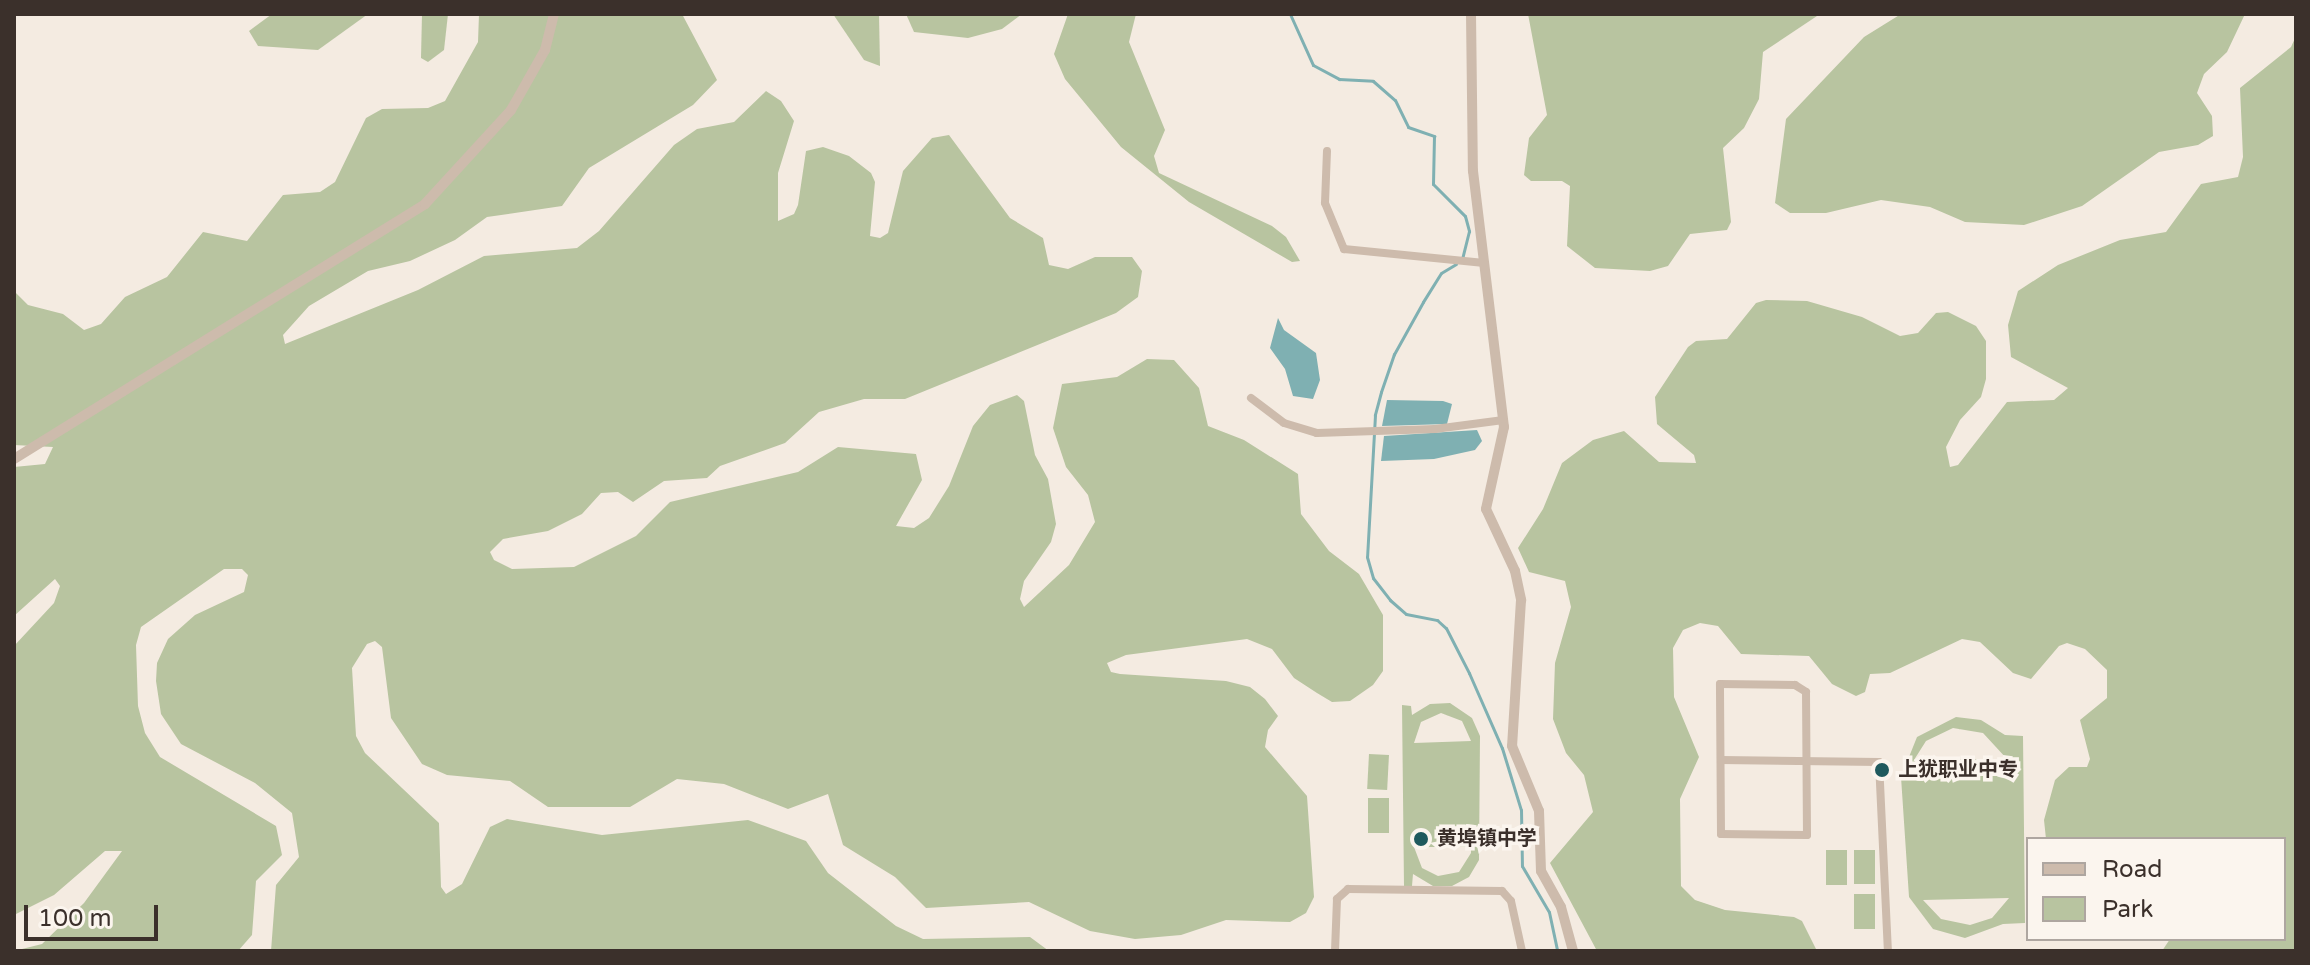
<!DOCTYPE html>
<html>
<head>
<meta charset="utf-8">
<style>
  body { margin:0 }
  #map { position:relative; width:2310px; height:965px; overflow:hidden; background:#f4ebe1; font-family:"Varela Round","Noto Sans SC",sans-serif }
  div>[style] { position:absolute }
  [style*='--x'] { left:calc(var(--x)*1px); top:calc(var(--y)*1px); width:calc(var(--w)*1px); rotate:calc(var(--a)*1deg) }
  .green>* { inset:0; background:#b8c4a0; transform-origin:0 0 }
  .water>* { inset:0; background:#7fb0b2 }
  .stream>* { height:3px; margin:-1.5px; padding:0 1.5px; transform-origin:1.5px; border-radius:1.5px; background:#7fb0b2 }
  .minor>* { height:8px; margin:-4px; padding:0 4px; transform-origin:4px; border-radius:4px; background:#cdbbac }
  .tertiary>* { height:10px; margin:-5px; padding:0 5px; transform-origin:5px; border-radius:5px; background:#cdbbac }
  .dots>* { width:22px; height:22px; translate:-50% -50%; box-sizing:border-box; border:4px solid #fbf5ee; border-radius:50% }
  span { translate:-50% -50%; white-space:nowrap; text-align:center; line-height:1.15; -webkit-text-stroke:7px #fbf5ee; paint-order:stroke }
  .poi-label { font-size:20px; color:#3b302b; font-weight:700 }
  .left { translate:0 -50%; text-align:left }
  .frame { position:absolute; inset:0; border:16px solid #3b302b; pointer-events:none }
  .legend { position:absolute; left:2026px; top:837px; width:260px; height:104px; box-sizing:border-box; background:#fbf5ee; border:2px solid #aea6a0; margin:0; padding:10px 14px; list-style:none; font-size:24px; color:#3b302b }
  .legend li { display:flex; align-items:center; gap:16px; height:40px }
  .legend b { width:40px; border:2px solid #aea6a0 }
  .scale { position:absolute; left:24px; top:905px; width:134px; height:36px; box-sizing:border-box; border:4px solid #3b302b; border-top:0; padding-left:10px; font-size:24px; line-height:28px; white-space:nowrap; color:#3b302b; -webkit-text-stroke:6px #fbf5ee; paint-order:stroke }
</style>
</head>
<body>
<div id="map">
  <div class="green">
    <div style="clip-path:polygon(272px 14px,368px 14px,318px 50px,258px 46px,249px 31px)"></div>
    <div style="clip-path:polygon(422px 14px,448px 14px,444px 50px,428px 62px,421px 58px)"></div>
    <div style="clip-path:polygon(479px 14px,682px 14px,717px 80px,693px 105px,589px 168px,562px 206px,487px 217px,455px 240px,410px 261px,368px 271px,309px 306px,283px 335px,285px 344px,418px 290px,484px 256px,577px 248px,599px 231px,674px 145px,697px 129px,734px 122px,766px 91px,781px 101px,794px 121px,778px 173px,778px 221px,794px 214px,798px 205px,806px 151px,823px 147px,849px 156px,871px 173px,875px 182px,870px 236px,880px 238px,888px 233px,903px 171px,932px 138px,949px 135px,1010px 218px,1043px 238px,1049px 265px,1068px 269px,1095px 257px,1132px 257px,1142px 271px,1138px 297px,1116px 313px,905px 399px,864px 399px,819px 412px,785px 443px,720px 466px,707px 478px,664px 481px,633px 502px,618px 492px,601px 493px,582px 514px,548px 531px,503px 539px,490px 552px,494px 560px,512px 569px,574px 567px,636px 536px,670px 502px,798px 472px,838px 447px,916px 454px,922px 480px,896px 526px,914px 528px,929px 518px,949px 486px,973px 426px,990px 405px,1017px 395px,1024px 401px,1035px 455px,1048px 479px,1056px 524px,1051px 542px,1024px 581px,1020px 599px,1024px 607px,1069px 565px,1095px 522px,1088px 495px,1066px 467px,1053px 428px,1062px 384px,1117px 377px,1147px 359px,1174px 360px,1199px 388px,1208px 426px,1244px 440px,1298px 474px,1301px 514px,1329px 551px,1359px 574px,1383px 615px,1383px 671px,1373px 685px,1350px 701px,1332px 702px,1317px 693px,1294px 678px,1272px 649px,1247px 639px,1126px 655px,1107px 663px,1111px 672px,1120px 674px,1226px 681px,1250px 687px,1265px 699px,1278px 716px,1268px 730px,1265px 747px,1307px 796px,1314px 897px,1306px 913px,1290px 922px,1226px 920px,1181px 935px,1135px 939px,1090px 931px,1029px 902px,926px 908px,895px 877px,843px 845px,828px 794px,788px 809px,724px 784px,677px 779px,630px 807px,548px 807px,510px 781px,447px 775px,422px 764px,391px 718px,382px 647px,375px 641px,367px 644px,352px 668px,356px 736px,365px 753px,439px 823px,441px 887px,446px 894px,462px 884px,490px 827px,507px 819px,602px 835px,748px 820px,806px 841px,828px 873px,896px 926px,923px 939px,1030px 937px,1049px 951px,271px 951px,276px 885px,299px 857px,292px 813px,255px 783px,181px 744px,161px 714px,156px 681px,157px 663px,168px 639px,195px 615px,244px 592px,248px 575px,242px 569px,224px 569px,141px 627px,136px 645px,138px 706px,145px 733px,160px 757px,276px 826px,282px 855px,256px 881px,252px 935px,238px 951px,14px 951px,42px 944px,84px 903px,122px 851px,105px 851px,54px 895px,14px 915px,14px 646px,54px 603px,60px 586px,55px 579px,14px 616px,14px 467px,45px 464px,53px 447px,14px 445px,14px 291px,28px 305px,63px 314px,84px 330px,101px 324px,125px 297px,167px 277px,203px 232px,247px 241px,283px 195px,320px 192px,335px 182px,366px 118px,382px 109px,428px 108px,445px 101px,478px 42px)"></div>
    <div style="clip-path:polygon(833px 14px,879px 14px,880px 66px,864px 60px)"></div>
    <div style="clip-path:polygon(906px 14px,1022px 14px,1002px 29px,968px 38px,914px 32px)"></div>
    <div style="clip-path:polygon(1068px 14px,1136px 14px,1129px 42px,1165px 130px,1154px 156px,1159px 173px,1272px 226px,1286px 237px,1300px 261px,1292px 262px,1189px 202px,1121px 147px,1065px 79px,1054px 54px)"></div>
    <div style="clip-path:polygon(1528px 14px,1820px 14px,1763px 52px,1759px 99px,1744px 128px,1723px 148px,1731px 222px,1727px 230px,1690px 234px,1668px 266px,1650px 271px,1595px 268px,1567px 246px,1570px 186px,1562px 181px,1531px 181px,1524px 175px,1529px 138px,1547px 115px)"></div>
    <div style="clip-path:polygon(1901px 14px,2245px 14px,2227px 52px,2204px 74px,2197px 93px,2212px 116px,2213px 136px,2198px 145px,2159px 152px,2082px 206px,2024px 225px,1965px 222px,1930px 207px,1881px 200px,1826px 213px,1790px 213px,1775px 203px,1786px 119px,1864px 37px)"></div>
    <div style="clip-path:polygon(2296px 36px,2296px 951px,2162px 951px,2170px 939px,2284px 939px,2284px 839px,2046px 839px,2044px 820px,2055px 780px,2069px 767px,2087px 767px,2090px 759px,2080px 720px,2107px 698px,2107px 670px,2085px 649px,2067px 643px,2059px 646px,2031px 679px,2013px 673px,1980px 642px,1962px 639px,1890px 673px,1870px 674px,1865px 692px,1856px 696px,1832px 684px,1809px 656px,1741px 654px,1718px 626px,1700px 623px,1683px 630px,1673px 648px,1674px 697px,1699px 757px,1680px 799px,1681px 886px,1695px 900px,1725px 910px,1794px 917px,1802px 921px,1817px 951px,1597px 951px,1550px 863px,1593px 812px,1584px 775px,1566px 753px,1553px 719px,1555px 663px,1571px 607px,1565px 581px,1529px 572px,1518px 548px,1543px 509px,1562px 463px,1593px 440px,1624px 431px,1659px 462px,1696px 463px,1694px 455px,1657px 424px,1655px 397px,1688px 347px,1696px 341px,1727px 339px,1756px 303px,1766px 300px,1807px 301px,1862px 317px,1900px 336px,1918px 333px,1936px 313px,1948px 312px,1976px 326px,1986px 341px,1986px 379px,1981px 397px,1960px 420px,1946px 447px,1950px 467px,1958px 465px,2007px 402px,2054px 400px,2068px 388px,2011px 357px,2008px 325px,2018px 291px,2058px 265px,2120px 240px,2166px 232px,2201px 184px,2238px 177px,2243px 157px,2240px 88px,2291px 47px)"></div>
    <div style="clip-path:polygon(evenodd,1450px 703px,1472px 718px,1480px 736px,1479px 860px,1469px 877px,1452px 886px,1433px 886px,1413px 874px,1412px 886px,1404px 886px,1402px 705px,1411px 706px,1412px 715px,1430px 704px,1450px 703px,1441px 713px,1462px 721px,1471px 741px,1414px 743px,1421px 722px,1441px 713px,1450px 703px,1414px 847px,1471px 847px,1471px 853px,1459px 872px,1438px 876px,1422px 868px,1414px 847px)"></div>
    <div style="clip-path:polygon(evenodd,1956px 717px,1981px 720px,2005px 735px,2023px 736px,2025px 923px,2003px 924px,1965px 938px,1933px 929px,1909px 897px,1901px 777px,1917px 737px,1956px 717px,1953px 728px,1983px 733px,2007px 759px,1914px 760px,1926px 741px,1953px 728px,1956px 717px,2009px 898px,1992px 918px,1970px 925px,1941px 919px,1923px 900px,2009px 898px)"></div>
    <div style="left:1369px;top:754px;width:20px;height:35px;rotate:3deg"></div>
    <div style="left:1368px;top:798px;width:21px;height:35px"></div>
    <div style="left:1826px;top:850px;width:21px;height:35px"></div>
    <div style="left:1854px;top:850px;width:21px;height:34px"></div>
    <div style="left:1854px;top:894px;width:21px;height:35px"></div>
  </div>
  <div class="water">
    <div style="clip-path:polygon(1278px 318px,1284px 330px,1316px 353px,1320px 380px,1313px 399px,1293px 396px,1285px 369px,1270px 348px)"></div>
    <div style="clip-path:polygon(1387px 400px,1443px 401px,1452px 404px,1447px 424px,1382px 426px)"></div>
    <div style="clip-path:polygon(1477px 430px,1482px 441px,1475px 450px,1434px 459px,1381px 461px,1384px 436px)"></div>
  </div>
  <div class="stream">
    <div style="--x:1290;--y:14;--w:56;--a:65.7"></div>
    <div style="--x:1313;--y:65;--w:30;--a:28"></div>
    <div style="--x:1339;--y:79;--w:34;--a:3"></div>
    <div style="--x:1373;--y:81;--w:29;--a:41"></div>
    <div style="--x:1395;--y:100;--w:30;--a:64"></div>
    <div style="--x:1408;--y:127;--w:28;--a:19"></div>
    <div style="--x:1434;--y:136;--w:48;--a:91.2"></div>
    <div style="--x:1433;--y:184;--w:45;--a:45"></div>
    <div style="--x:1465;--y:216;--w:16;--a:75"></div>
    <div style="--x:1469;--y:231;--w:30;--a:104"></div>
    <div style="--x:1456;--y:264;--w:17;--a:149"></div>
    <div style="--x:1441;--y:273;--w:34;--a:122"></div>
    <div style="--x:1423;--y:302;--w:60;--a:119.1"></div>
    <div style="--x:1394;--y:354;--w:40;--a:108.9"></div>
    <div style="--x:1381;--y:392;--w:24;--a:105"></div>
    <div style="--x:1375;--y:415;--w:142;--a:93.2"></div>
    <div style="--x:1367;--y:557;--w:22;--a:74"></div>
    <div style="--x:1373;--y:578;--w:28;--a:52"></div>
    <div style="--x:1390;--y:600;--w:21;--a:41"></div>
    <div style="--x:1406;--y:614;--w:32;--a:11"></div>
    <div style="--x:1437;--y:620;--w:12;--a:42"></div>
    <div style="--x:1446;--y:628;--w:51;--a:62.9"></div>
    <div style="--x:1469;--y:673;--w:82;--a:66.3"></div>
    <div style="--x:1502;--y:748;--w:65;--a:73"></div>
    <div style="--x:1521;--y:810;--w:56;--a:89"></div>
    <div style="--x:1522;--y:866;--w:53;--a:59.6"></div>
    <div style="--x:1549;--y:912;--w:40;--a:78"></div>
  </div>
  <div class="minor">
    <div style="--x:1327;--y:151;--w:52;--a:92.2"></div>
    <div style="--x:1325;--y:203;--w:50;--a:67.6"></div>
    <div style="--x:1344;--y:249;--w:141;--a:5.7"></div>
    <div style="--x:1251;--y:398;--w:41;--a:37.1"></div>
    <div style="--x:1284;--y:423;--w:34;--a:17"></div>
    <div style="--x:1317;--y:433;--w:118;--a:-1.9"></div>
    <div style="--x:1435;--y:429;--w:69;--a:-7.5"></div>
    <div style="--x:1720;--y:684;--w:75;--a:0.8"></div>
    <div style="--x:1795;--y:685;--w:13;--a:32"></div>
    <div style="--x:1806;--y:692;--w:143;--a:89.6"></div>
    <div style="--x:1807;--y:835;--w:86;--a:-179.3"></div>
    <div style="--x:1721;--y:834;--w:150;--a:-90.4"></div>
    <div style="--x:1721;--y:760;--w:158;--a:0.7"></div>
    <div style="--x:1879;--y:762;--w:189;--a:87.3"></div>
    <div style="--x:1335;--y:951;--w:52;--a:-87.8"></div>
    <div style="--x:1337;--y:899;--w:15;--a:-42"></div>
    <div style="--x:1348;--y:889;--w:154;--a:0.7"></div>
    <div style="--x:1502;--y:891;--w:13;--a:48"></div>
    <div style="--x:1511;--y:901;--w:51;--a:77.6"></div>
  </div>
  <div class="tertiary">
    <div style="--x:1471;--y:14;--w:157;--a:89.3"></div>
    <div style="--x:1473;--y:171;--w:258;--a:83.1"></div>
    <div style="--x:1504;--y:427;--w:84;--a:102.4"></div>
    <div style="--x:1486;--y:509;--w:68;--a:64.9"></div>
    <div style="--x:1515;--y:571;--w:30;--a:78"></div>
    <div style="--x:1521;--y:600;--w:146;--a:93.5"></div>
    <div style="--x:1512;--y:746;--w:70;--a:67.4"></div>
    <div style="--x:1539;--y:811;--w:60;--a:88.1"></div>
    <div style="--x:1541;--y:871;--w:41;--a:60.9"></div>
    <div style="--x:1561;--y:907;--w:46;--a:74.7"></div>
    <div style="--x:14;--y:459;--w:484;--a:-31.8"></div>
    <div style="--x:425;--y:204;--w:127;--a:-47.5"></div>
    <div style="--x:511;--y:110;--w:69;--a:-60.5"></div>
    <div style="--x:545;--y:50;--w:37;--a:-76"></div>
  </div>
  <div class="dots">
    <div style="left:1882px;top:770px;background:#1f5a5e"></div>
    <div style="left:1421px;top:839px;background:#1f5a5e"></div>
  </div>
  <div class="poi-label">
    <span class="left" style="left:1898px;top:770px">上犹职业中专</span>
    <span class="left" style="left:1437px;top:839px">黄埠镇中学</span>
  </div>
  <div class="frame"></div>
  <ul class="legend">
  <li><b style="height:10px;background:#cdbbac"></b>Road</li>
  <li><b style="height:22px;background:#b8c4a0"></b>Park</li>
  </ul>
  <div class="scale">100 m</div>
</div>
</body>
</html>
